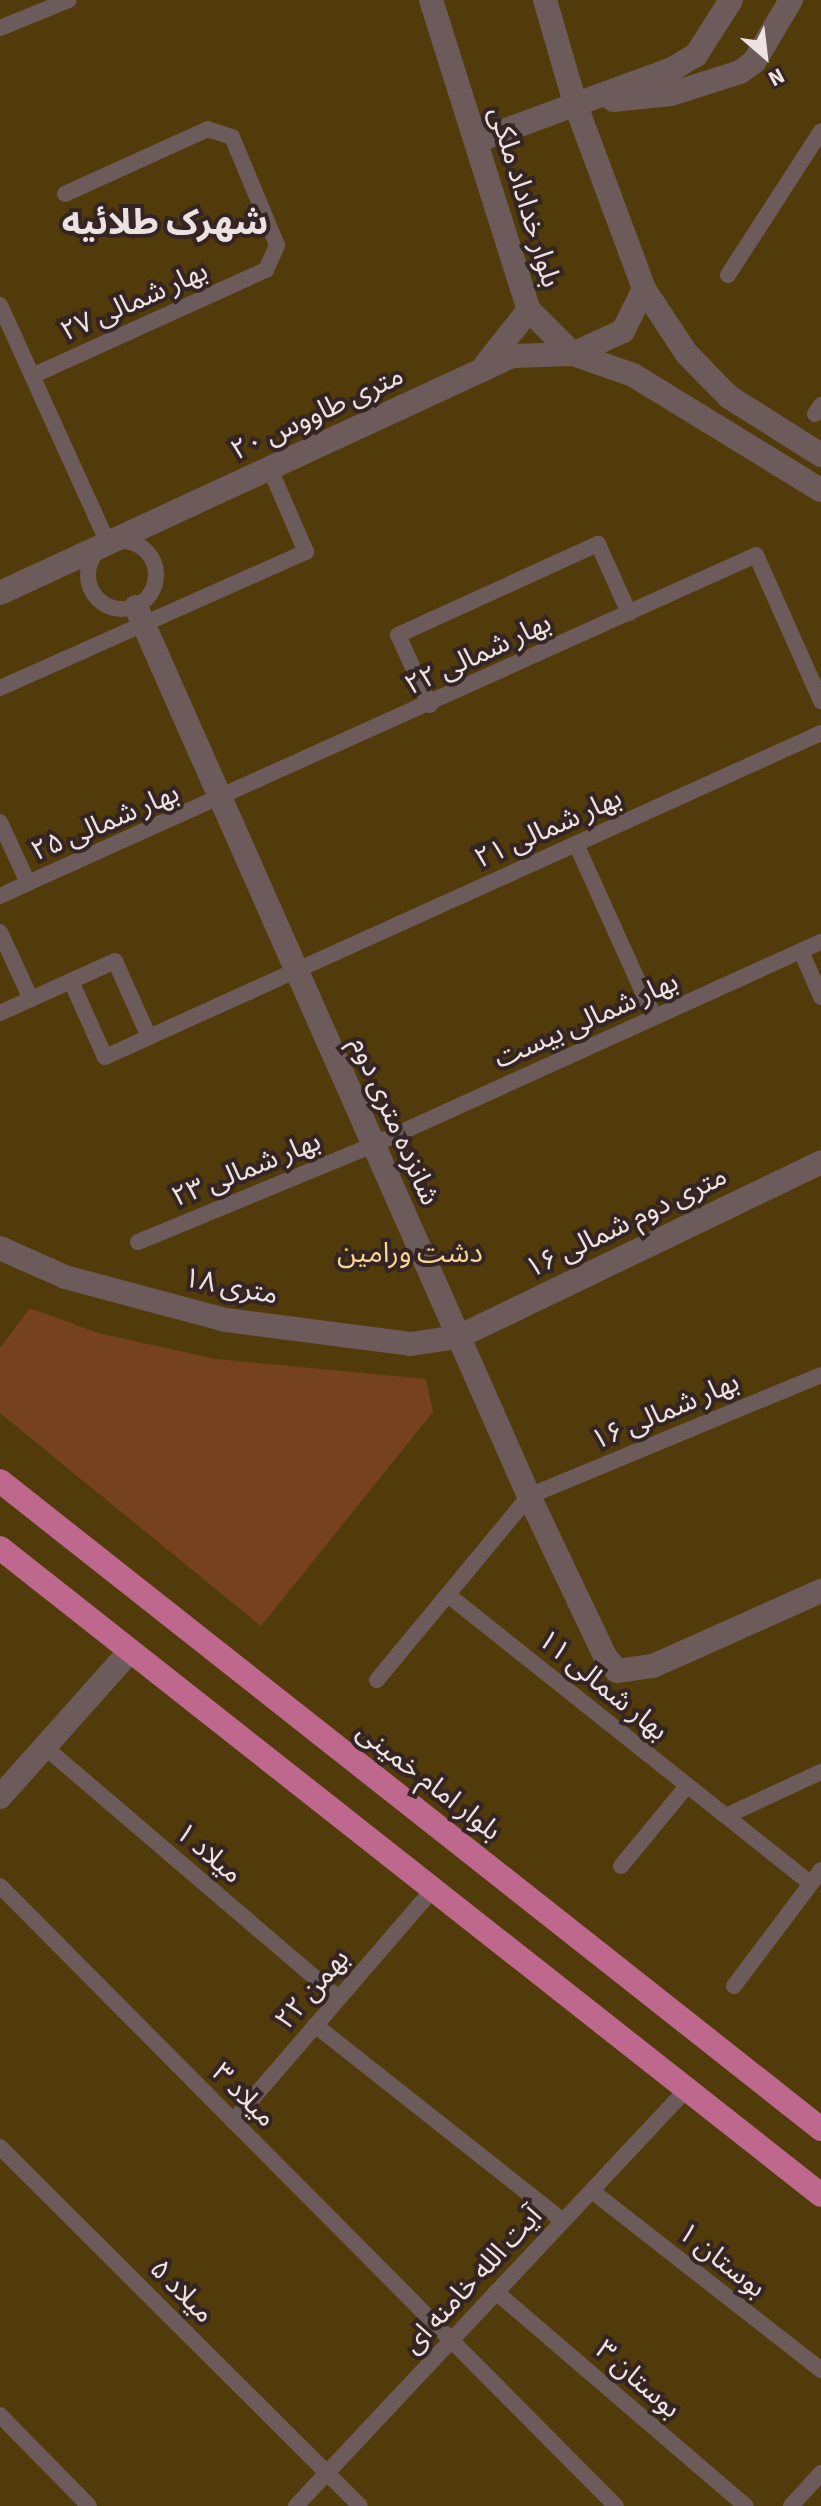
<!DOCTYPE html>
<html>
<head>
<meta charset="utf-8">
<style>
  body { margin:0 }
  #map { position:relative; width:821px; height:2506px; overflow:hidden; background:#342524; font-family:"Source Sans 3","Noto Sans Arabic",sans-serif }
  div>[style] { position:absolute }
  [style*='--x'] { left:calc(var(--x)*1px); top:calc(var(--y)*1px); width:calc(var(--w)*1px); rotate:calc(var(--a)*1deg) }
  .green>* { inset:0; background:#513b0a; transform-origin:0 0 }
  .building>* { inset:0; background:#76411e }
  .street>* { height:16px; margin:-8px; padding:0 8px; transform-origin:8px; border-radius:8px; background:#6c5b5a }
  .street>.ring { margin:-8px; padding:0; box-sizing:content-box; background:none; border:16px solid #6c5b5a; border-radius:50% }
  .secondary>* { height:24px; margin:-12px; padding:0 12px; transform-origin:12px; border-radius:12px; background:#6c5b5a }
  .primary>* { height:24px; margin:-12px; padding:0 12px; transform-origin:12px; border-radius:12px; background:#bd688c }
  span { translate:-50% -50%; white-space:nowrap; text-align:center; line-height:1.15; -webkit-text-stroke:8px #342524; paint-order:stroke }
  .street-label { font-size:28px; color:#ede2e2 }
  .park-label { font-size:28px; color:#f9d592 }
  .district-label { font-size:36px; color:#ede2e2; font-weight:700 }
  .north { position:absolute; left:725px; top:16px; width:80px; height:80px; -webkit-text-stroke:6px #342524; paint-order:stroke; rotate:152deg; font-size:22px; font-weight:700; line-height:32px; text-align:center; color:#ede2e2 }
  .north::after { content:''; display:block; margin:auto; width:28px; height:36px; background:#ede2e2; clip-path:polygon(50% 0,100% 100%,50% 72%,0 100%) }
</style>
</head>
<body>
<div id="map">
  <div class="green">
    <div style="left:0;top:0;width:821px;height:2506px"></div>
  </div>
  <div class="building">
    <div style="clip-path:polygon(30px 1308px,98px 1333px,216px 1359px,426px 1379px,433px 1412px,261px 1626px,0 1413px,0 1348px)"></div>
  </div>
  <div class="street">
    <div style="--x:0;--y:28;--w:74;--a:-22.1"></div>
    <div style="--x:728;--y:275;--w:171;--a:-57.1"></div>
    <div style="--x:0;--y:305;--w:261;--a:65.6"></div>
    <div style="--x:32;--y:376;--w:257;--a:-24.4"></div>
    <div style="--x:266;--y:270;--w:27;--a:-66"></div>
    <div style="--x:277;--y:245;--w:117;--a:-112.6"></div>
    <div style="--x:232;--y:137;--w:25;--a:-162"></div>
    <div style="--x:208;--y:129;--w:157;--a:155.6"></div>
    <div style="--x:815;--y:414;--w:11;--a:-56"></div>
    <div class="ring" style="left:88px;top:541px;width:52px;height:52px"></div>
    <div style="--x:0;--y:688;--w:335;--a:-24"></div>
    <div style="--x:306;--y:552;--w:90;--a:-113.4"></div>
    <div style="--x:430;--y:705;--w:77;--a:-114.6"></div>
    <div style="--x:398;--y:635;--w:220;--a:-24.5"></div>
    <div style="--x:598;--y:544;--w:76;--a:65.8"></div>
    <div style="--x:0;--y:822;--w:67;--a:65.3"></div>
    <div style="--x:28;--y:883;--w:798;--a:-24.25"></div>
    <div style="--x:756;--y:555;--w:160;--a:66"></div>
    <div style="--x:576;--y:844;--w:190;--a:65.7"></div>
    <div style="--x:0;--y:896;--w:31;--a:-25"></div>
    <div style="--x:0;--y:932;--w:74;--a:65.2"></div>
    <div style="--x:801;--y:951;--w:50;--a:66.5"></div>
    <div style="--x:71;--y:981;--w:83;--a:65.9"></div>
    <div style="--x:105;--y:1057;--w:48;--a:-24.4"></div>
    <div style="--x:0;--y:1013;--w:126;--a:-24.3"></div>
    <div style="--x:115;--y:961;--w:83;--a:65.9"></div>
    <div style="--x:149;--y:1037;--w:738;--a:-24.34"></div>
    <div style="--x:138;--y:1242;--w:254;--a:-22.4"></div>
    <div style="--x:373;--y:1145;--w:492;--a:-24.4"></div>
    <div style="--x:448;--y:1595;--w:463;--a:38.5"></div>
    <div style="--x:377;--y:1680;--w:239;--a:-50.4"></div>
    <div style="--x:529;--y:1496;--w:316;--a:-22.5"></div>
    <div style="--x:46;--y:1748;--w:385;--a:40.5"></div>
    <div style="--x:726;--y:1816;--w:105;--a:-24.9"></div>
    <div style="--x:621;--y:1866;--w:104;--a:-50.5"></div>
    <div style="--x:0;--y:1886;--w:874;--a:45.19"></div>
    <div style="--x:734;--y:1986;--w:145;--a:-53.1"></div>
    <div style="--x:315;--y:2025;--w:316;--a:38.3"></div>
    <div style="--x:233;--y:2121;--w:303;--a:-49.2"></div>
    <div style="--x:0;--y:2147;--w:508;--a:44.92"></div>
    <div style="--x:592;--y:2191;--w:291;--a:38"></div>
    <div style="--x:496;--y:2292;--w:329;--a:40.6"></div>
    <div style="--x:0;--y:2415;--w:127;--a:45.6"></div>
    <div style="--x:296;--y:2506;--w:570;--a:-46.85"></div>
    <div style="--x:791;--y:2506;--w:45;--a:-47.7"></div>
  </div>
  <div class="secondary">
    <div style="--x:431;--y:0;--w:325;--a:72.5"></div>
    <div style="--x:529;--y:310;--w:62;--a:45"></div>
    <div style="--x:573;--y:354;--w:64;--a:19.3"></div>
    <div style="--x:633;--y:375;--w:220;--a:31.5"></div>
    <div style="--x:545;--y:0;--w:107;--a:73.8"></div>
    <div style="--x:575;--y:103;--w:198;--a:69.6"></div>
    <div style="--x:644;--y:289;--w:78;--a:56.5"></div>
    <div style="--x:687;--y:354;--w:60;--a:45.7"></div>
    <div style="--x:729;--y:397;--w:109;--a:32.2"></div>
    <div style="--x:613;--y:100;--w:58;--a:-5.9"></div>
    <div style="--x:671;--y:94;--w:72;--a:-17.7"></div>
    <div style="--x:740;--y:72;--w:17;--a:-36"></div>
    <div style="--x:754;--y:62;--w:72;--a:-59.2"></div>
    <div style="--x:476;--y:141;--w:211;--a:-20.2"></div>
    <div style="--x:674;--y:68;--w:26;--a:-31"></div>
    <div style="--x:696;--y:55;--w:65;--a:-57.5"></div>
    <div style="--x:486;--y:364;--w:69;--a:-51.5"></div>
    <div style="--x:0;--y:593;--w:564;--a:-24.84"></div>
    <div style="--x:512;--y:356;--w:61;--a:-1.9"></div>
    <div style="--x:573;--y:354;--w:55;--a:-24.7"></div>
    <div style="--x:623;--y:331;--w:47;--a:-63.4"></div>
    <div style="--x:136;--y:607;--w:972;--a:66.15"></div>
    <div style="--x:529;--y:1496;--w:177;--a:64.6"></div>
    <div style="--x:605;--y:1656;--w:19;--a:51"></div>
    <div style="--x:617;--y:1671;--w:36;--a:-8"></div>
    <div style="--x:653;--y:1666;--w:184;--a:-24.1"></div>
    <div style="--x:0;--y:1248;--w:71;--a:24"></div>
    <div style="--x:65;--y:1277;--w:167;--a:15"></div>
    <div style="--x:226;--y:1320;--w:186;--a:7.4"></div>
    <div style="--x:410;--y:1344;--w:49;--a:-8.3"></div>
    <div style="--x:458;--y:1337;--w:403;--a:-25.7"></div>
    <div style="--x:0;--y:1797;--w:195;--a:-48.3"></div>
  </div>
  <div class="primary">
    <div style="--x:0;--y:1481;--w:1046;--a:38.28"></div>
    <div style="--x:0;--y:1548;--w:1045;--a:38.24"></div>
  </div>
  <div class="street-label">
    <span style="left:525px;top:197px;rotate:73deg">بلوار خداداد ملکی</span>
    <span style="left:134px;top:301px;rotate:-24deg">بهار شمالی ۲۷</span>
    <span style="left:317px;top:413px;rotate:-25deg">۲۰ متری طاووس</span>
    <span style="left:478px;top:654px;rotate:-25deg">بهار شمالی ۲۲</span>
    <span style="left:105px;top:822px;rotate:-23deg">بهار شمالی ۲۵</span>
    <span style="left:548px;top:828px;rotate:-24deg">بهار شمالی ۲۱</span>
    <span style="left:586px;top:1020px;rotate:-24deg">بهار شمالی بیست</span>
    <span style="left:395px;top:1121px;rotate:66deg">شانزده متری دوم</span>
    <span style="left:246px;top:1169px;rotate:-22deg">بهار شمالی ۲۳</span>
    <span style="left:626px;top:1222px;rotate:-26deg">۱۶ متری دوم شمالی</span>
    <span style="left:231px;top:1286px;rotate:11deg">۱۸ متری</span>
    <span style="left:665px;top:1411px;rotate:-23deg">بهار شمالی ۱۶</span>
    <span style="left:603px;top:1685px;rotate:39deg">بهار شمالی ۱۱</span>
    <span style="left:429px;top:1781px;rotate:38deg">بلوار امام خمینی</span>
    <span style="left:209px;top:1853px;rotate:40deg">میلاد ۱</span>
    <span style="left:312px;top:1989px;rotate:-49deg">۲۲ بهمن</span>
    <span style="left:244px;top:2095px;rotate:45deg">میلاد ۳</span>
    <span style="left:722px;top:2260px;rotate:38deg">بوستان ۱</span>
    <span style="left:472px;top:2280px;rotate:-47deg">آیت الله خامنه ای</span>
    <span style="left:182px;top:2291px;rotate:45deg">میلاد ۵</span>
    <span style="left:638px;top:2379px;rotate:41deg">بوستان ۳</span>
  </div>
  <div class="park-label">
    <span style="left:410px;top:1253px">دشت ورامین</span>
  </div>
  <div class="district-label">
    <span style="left:165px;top:223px">شهرک طلائیه</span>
  </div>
  <div class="north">N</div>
</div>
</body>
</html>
